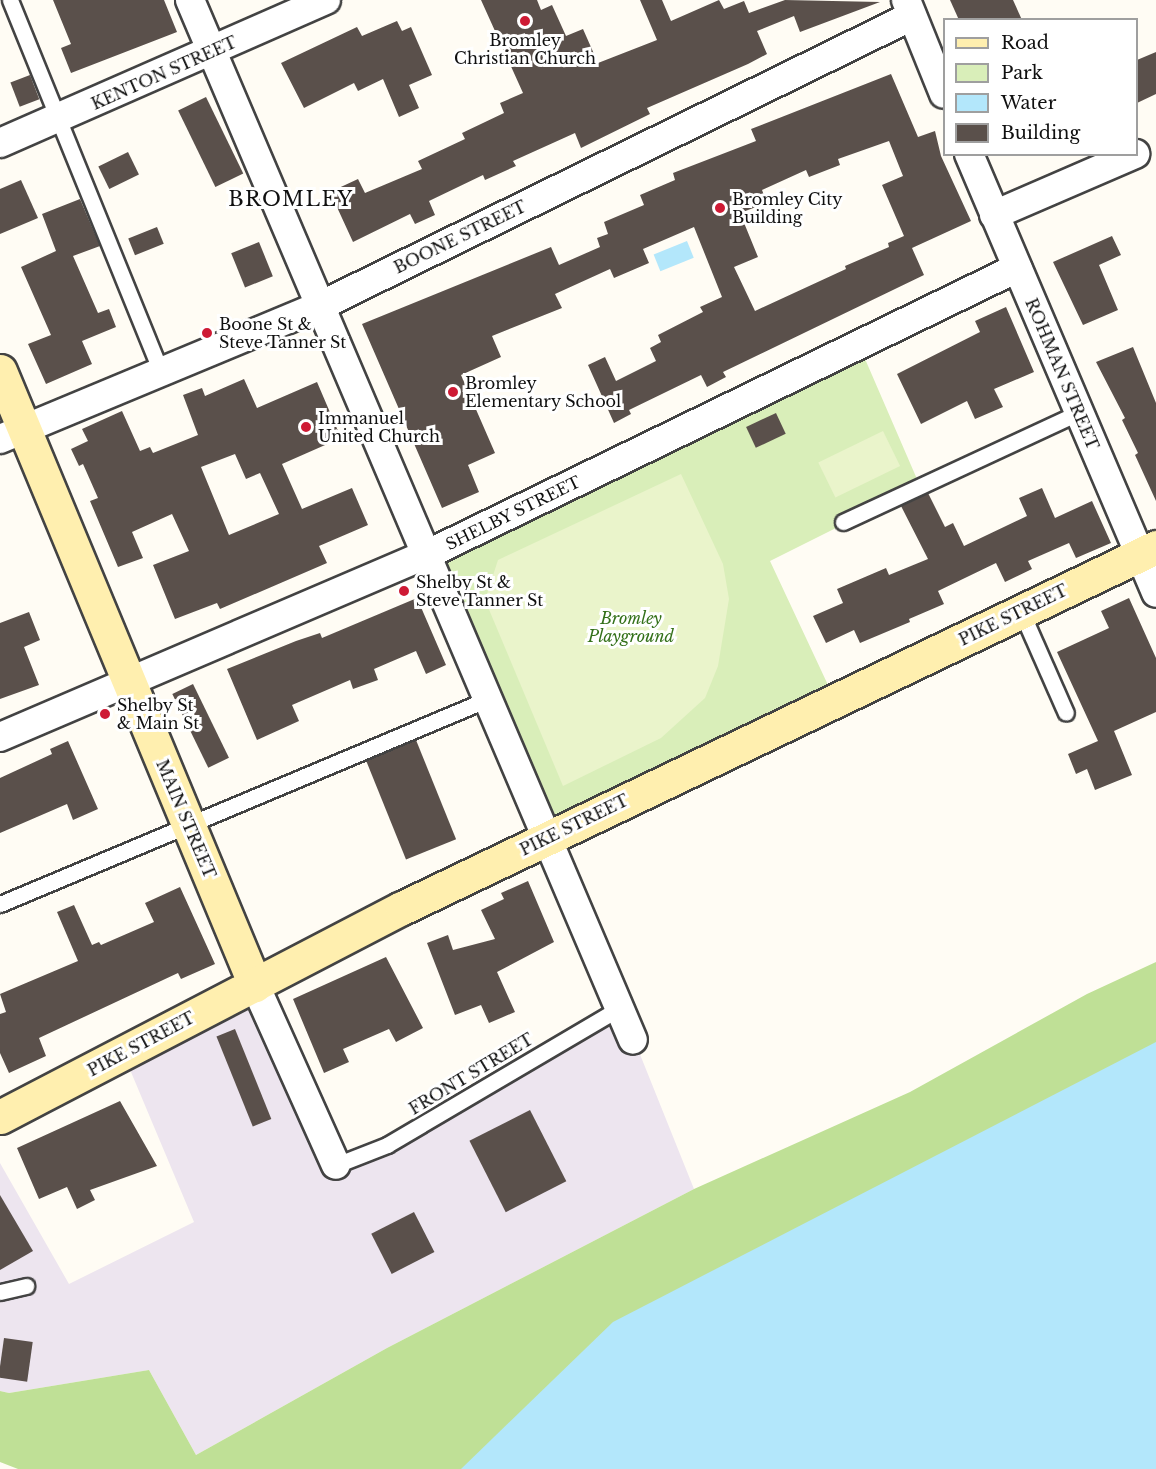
<!DOCTYPE html>
<html>
<head>
<meta charset="utf-8">
<style>
  body { margin:0 }
  #map { position:relative; width:1156px; height:1469px; overflow:hidden; background:#fffcf4; font-family:"Libre Baskerville",serif }
  div>[style] { position:absolute }
  [style*='--x'] { left:calc(var(--x)*1px); top:calc(var(--y)*1px); width:calc(var(--w)*1px); rotate:calc(var(--a)*1deg) }
  .industrial>* { inset:0; background:#ede5ef }
  .green>* { inset:0; background:#d9eeb9 }
  .forest>* { inset:0; background:#bfe096 }
  .pitch>* { inset:0; background:#eaf4cb; transform-origin:0 0 }
  .water>* { inset:0; background:#b3e7fb; transform-origin:0 0 }
  .building>* { inset:0; background:#5a504b; transform-origin:0 0 }
  .roads { filter:drop-shadow(2px 0 #434343) drop-shadow(-2px 0 #434343) drop-shadow(0 2px #434343) drop-shadow(0 -2px #434343) }
  .lane>* { height:15px; margin:-7.5px; padding:0 7.5px; transform-origin:7.5px; border-radius:7.5px; background:#fff }
  .street>* { height:28px; margin:-14px; padding:0 14px; transform-origin:14px; border-radius:14px; background:#fff }
  .secondary>* { height:33px; margin:-16.5px; padding:0 16.5px; transform-origin:16.5px; border-radius:16.5px; background:#ffefaf }
  .dots>* { width:16px; height:16px; translate:-50% -50%; box-sizing:border-box; border:3px solid #fff; border-radius:50% }
  span { translate:-50% -50%; white-space:nowrap; text-align:center; line-height:1.15; -webkit-text-stroke:6px #fff; paint-order:stroke }
  .poi-label { font-size:16px; color:#101010 }
  .left { translate:0 -50%; text-align:left }
  .street-label { font-size:16px; color:#101010 }
  .park-label { font-size:16px; color:#337019; font-style:italic }
  .quarter-label { font-size:20px; color:#101010; letter-spacing:1.5px }
  .legend { position:absolute; left:943px; top:18px; width:195px; height:138px; box-sizing:border-box; background:#fff; border:2px solid #9f9f9f; margin:0; padding:8px 10px; list-style:none; font-size:18px; color:#101010 }
  .legend li { display:flex; align-items:center; gap:12px; height:30px }
  .legend b { width:30px; border:2px solid #9f9f9f }
</style>
</head>
<body>
<div id="map">
  <div class="industrial">
    <div style="clip-path:polygon(255px 985px,337px 1165px,621px 1007px,694px 1189px,387px 1348px,196px 1455px,149px 1370px,9px 1393px,0 1391px,0 1163px,69px 1284px,194px 1222px,123px 1053px)"></div>
  </div>
  <div class="green">
    <div style="clip-path:polygon(859px 345px,920px 486px,770px 561px,835px 700px,546px 839px,428px 554px)"></div>
  </div>
  <div class="forest">
    <div style="clip-path:polygon(1156px 962px,1156px 1114px,474px 1469px,18px 1469px,0 1462px,0 1391px,9px 1393px,149px 1370px,196px 1455px,387px 1348px,694px 1189px,910px 1092px,1087px 994px)"></div>
  </div>
  <div class="pitch">
    <div style="left:883px;top:431px;width:39px;height:72px;rotate:64deg"></div>
    <div style="clip-path:polygon(681px 474px,723px 564px,729px 599px,718px 666px,705px 698px,661px 738px,563px 786px,485px 600px,498px 560px)"></div>
  </div>
  <div class="water">
    <div style="left:687px;top:241px;width:18px;height:36px;rotate:68deg"></div>
    <div style="clip-path:polygon(1156px 1042px,1156px 1469px,461px 1469px,613px 1322px)"></div>
  </div>
  <div class="building">
    <div style="clip-path:polygon(53px 0,164px 0,177px 32px,71px 73px,61px 48px,71px 44px)"></div>
    <div style="clip-path:polygon(481px 0,537px 0,541px 10px,552px 5px,566px 36px,583px 29px,598px 63px,657px 40px,640px 0,662px 0,671px 21px,719px 0,724px 9px,744px 1px,749px 13px,785px 0,880px 2px,800px 32px,794px 16px,757px 31px,767px 54px,748px 64px,647px 108px,650px 114px,581px 148px,575px 133px,513px 161px,516px 166px,485px 180px,483px 175px,429px 201px,435px 215px,415px 224px,410px 214px,353px 242px,330px 192px,358px 179px,365px 193px,422px 169px,418px 161px,465px 139px,462px 133px,504px 113px,500px 103px,523px 93px)"></div>
    <div style="clip-path:polygon(950px 0,1013px 0,1022px 20px,959px 20px)"></div>
    <div style="clip-path:polygon(397px 21px,402px 31px,411px 27px,432px 75px,409px 85px,419px 108px,399px 117px,383px 79px,358px 91px,354px 83px,304px 108px,281px 63px,357px 27px,362px 36px)"></div>
    <div style="clip-path:polygon(1156px 52px,1156px 94px,1137px 103px,1137px 60px)"></div>
    <div style="clip-path:polygon(evenodd,891px 74px,918px 137px,935px 131px,941px 156px,971px 221px,912px 248px,924px 275px,723px 372px,726px 377px,707px 387px,701px 375px,629px 410px,631px 414px,614px 423px,588px 365px,605px 357px,616px 381px,656px 361px,650px 348px,661px 342px,658px 335px,703px 312px,700px 307px,722px 297px,694px 227px,643px 249px,649px 263px,614px 278px,610px 269px,555px 294px,562px 308px,492px 336px,501px 357px,461px 375px,495px 453px,468px 465px,479px 492px,442px 508px,362px 324px,551px 247px,559px 265px,600px 247px,597px 238px,608px 234px,604px 222px,644px 205px,640px 195px,675px 180px,673px 173px,756px 141px,751px 129px,891px 74px,889px 141px,903px 176px,882px 185px,904px 236px,888px 243px,889px 247px,845px 266px,846px 269px,755px 311px,734px 267px,758px 257px,740px 213px,767px 203px,762px 190px,806px 170px,809px 177px,840px 165px,838px 159px,889px 141px)"></div>
    <div style="left:30px;top:75px;width:26px;height:21px;rotate:69deg"></div>
    <div style="left:206px;top:97px;width:85px;height:31px;rotate:64deg"></div>
    <div style="left:128px;top:152px;width:25px;height:33px;rotate:64deg"></div>
    <div style="clip-path:polygon(21px 180px,38px 218px,0 234px,0 189px)"></div>
    <div style="clip-path:polygon(80px 199px,100px 246px,73px 256px,98px 313px,109px 309px,116px 327px,82px 341px,92px 364px,46px 384px,28px 344px,51px 335px,21px 267px,56px 251px,42px 214px)"></div>
    <div style="left:157px;top:227px;width:18px;height:31px;rotate:68deg"></div>
    <div style="clip-path:polygon(1112px 236px,1121px 255px,1099px 265px,1118px 310px,1083px 325px,1053px 262px)"></div>
    <div style="left:259px;top:242px;width:37px;height:30px;rotate:68deg"></div>
    <div style="clip-path:polygon(1006px 307px,1034px 372px,994px 389px,1003px 407px,975px 419px,967px 401px,921px 424px,897px 374px,980px 332px,975px 321px)"></div>
    <div style="clip-path:polygon(1133px 347px,1156px 403px,1156px 501px,1135px 455px,1138px 453px,1122px 420px,1125px 418px,1096px 362px)"></div>
    <div style="clip-path:polygon(evenodd,244px 379px,257px 408px,317px 382px,341px 438px,282px 464px,302px 509px,352px 488px,368px 525px,319px 546px,327px 563px,220px 609px,217px 603px,175px 619px,153px 565px,189px 551px,172px 514px,132px 532px,143px 558px,118px 567px,90px 501px,98px 498px,83px 464px,79px 466px,71px 449px,88px 441px,82px 429px,122px 411px,140px 451px,150px 447px,153px 453px,198px 435px,183px 395px,202px 388px,205px 396px,244px 379px,235px 454px,246px 479px,260px 473px,279px 514px,229px 535px,201px 467px,235px 454px)"></div>
    <div style="left:776px;top:413px;width:23px;height:33px;rotate:65deg"></div>
    <div style="clip-path:polygon(1042px 488px,1055px 518px,1092px 501px,1111px 543px,1076px 558px,1069px 543px,1028px 561px,1032px 569px,1005px 582px,996px 563px,938px 591px,944px 604px,909px 619px,910px 622px,860px 643px,854px 630px,826px 643px,813px 616px,843px 603px,837px 589px,886px 568px,889px 575px,928px 559px,901px 506px,928px 493px,945px 527px,953px 523px,964px 546px,1027px 516px,1019px 498px)"></div>
    <div style="clip-path:polygon(417px 598px,446px 665px,426px 674px,416px 651px,374px 669px,378px 680px,353px 689px,350px 680px,292px 705px,299px 721px,257px 740px,227px 669px,296px 641px,320px 633px,322px 638px)"></div>
    <div style="clip-path:polygon(1129px 598px,1156px 658px,1156px 712px,1114px 731px,1132px 775px,1095px 790px,1087px 769px,1076px 774px,1068px 754px,1098px 741px,1057px 652px,1109px 628px,1101px 611px)"></div>
    <div style="clip-path:polygon(29px 612px,40px 640px,24px 647px,39px 685px,0 699px,0 623px)"></div>
    <div style="left:193px;top:684px;width:82px;height:23px;rotate:64deg"></div>
    <div style="left:416px;top:740px;width:107px;height:54px;rotate:68deg"></div>
    <div style="clip-path:polygon(68px 741px,98px 809px,73px 820px,67px 804px,0 833px,0 778px,52px 754px,50px 749px)"></div>
    <div style="clip-path:polygon(528px 881px,554px 942px,497px 972px,515px 1012px,489px 1023px,481px 1005px,455px 1015px,427px 943px,448px 935px,453px 950px,495px 939px,481px 910px,504px 899px,501px 893px)"></div>
    <div style="clip-path:polygon(180px 887px,215px 964px,181px 979px,178px 973px,39px 1038px,46px 1056px,9px 1073px,0 1053px,0 1014px,6px 1012px,0 994px,78px 961px,57px 912px,74px 905px,92px 945px,99px 942px,101px 945px,154px 922px,145px 903px)"></div>
    <div style="clip-path:polygon(386px 957px,423px 1028px,396px 1042px,389px 1029px,343px 1049px,349px 1062px,324px 1073px,293px 999px)"></div>
    <div style="left:235px;top:1029px;width:97px;height:20px;rotate:68deg"></div>
    <div style="clip-path:polygon(120px 1101px,157px 1166px,90px 1190px,95px 1200px,77px 1209px,67px 1187px,39px 1199px,17px 1148px)"></div>
    <div style="left:530px;top:1110px;width:80px;height:68px;rotate:63deg"></div>
    <div style="clip-path:polygon(0 1195px,33px 1251px,0 1270px)"></div>
    <div style="left:414px;top:1212px;width:45px;height:48px;rotate:63deg"></div>
    <div style="left:4px;top:1338px;width:29px;height:40px;rotate:8deg"></div>
  </div>
  <div class="roads">
    <div class="lane">
      <div style="--x:10;--y:0;--w:401;--a:67.9"></div>
      <div style="--x:843;--y:522;--w:259;--a:-24.9"></div>
      <div style="--x:1021;--y:611;--w:111;--a:66.2"></div>
      <div style="--x:0;--y:904;--w:529;--a:-22.79"></div>
      <div style="--x:336;--y:1165;--w:55;--a:-21.4"></div>
      <div style="--x:387;--y:1145;--w:272;--a:-30.5"></div>
      <div style="--x:0;--y:1292;--w:27;--a:-13"></div>
    </div>
    <div class="street">
      <div style="--x:190;--y:0;--w:1130;--a:66.93"></div>
      <div style="--x:906;--y:0;--w:101;--a:68"></div>
      <div style="--x:0;--y:143;--w:356;--a:-23.7"></div>
      <div style="--x:969;--y:154;--w:477;--a:66.9"></div>
      <div style="--x:994;--y:215;--w:154;--a:-23.4"></div>
      <div style="--x:0;--y:439;--w:347;--a:-22.6"></div>
      <div style="--x:320;--y:306;--w:659;--a:-26.1"></div>
      <div style="--x:0;--y:737;--w:465;--a:-23.2"></div>
      <div style="--x:428;--y:554;--w:655;--a:-25.9"></div>
      <div style="--x:255;--y:985;--w:197;--a:65.8"></div>
    </div>
    <div class="secondary">
      <div style="--x:0;--y:371;--w:665;--a:67.45"></div>
      <div style="--x:0;--y:1117;--w:453;--a:-27.5"></div>
      <div style="--x:402;--y:908;--w:836;--a:-25.58"></div>
    </div>
  </div>
  <div class="dots">
    <div style="left:525px;top:21px;background:#ce1a34"></div>
    <div style="left:720px;top:208px;background:#ce1a34"></div>
    <div style="left:207px;top:333px;background:#ce1a34"></div>
    <div style="left:453px;top:392px;background:#ce1a34"></div>
    <div style="left:306px;top:427px;background:#ce1a34"></div>
    <div style="left:404px;top:591px;background:#ce1a34"></div>
    <div style="left:105px;top:714px;background:#ce1a34"></div>
  </div>
  <div class="poi-label">
    <span style="left:525px;top:49px">Bromley<br>Christian Church</span>
    <span class="left" style="left:732px;top:208px">Bromley City<br>Building</span>
    <span class="left" style="left:219px;top:333px">Boone St &amp;<br>Steve Tanner St</span>
    <span class="left" style="left:465px;top:392px">Bromley<br>Elementary School</span>
    <span class="left" style="left:318px;top:427px">Immanuel<br>United Church</span>
    <span class="left" style="left:416px;top:591px">Shelby St &amp;<br>Steve Tanner St</span>
    <span class="left" style="left:117px;top:714px">Shelby St<br>&amp; Main St</span>
  </div>
  <div class="street-label">
    <span style="left:164px;top:73px;rotate:-24deg">KENTON STREET</span>
    <span style="left:460px;top:237px;rotate:-26deg">BOONE STREET</span>
    <span style="left:1062px;top:374px;rotate:67deg">ROHMAN STREET</span>
    <span style="left:513px;top:513px;rotate:-26deg">SHELBY STREET</span>
    <span style="left:1013px;top:615px;rotate:-26deg">PIKE STREET</span>
    <span style="left:186px;top:819px;rotate:67deg">MAIN STREET</span>
    <span style="left:574px;top:825px;rotate:-26deg">PIKE STREET</span>
    <span style="left:141px;top:1044px;rotate:-28deg">PIKE STREET</span>
    <span style="left:471px;top:1074px;rotate:-31deg">FRONT STREET</span>
  </div>
  <div class="park-label">
    <span style="left:631px;top:627px">Bromley<br>Playground</span>
  </div>
  <div class="quarter-label">
    <span style="left:291px;top:199px">BROMLEY</span>
  </div>
  <ul class="legend">
  <li><b style="height:8px;background:#ffefaf"></b>Road</li>
  <li><b style="height:16px;background:#d9eeb9"></b>Park</li>
  <li><b style="height:16px;background:#b3e7fb"></b>Water</li>
  <li><b style="height:16px;background:#5a504b"></b>Building</li>
  </ul>
</div>
</body>
</html>
